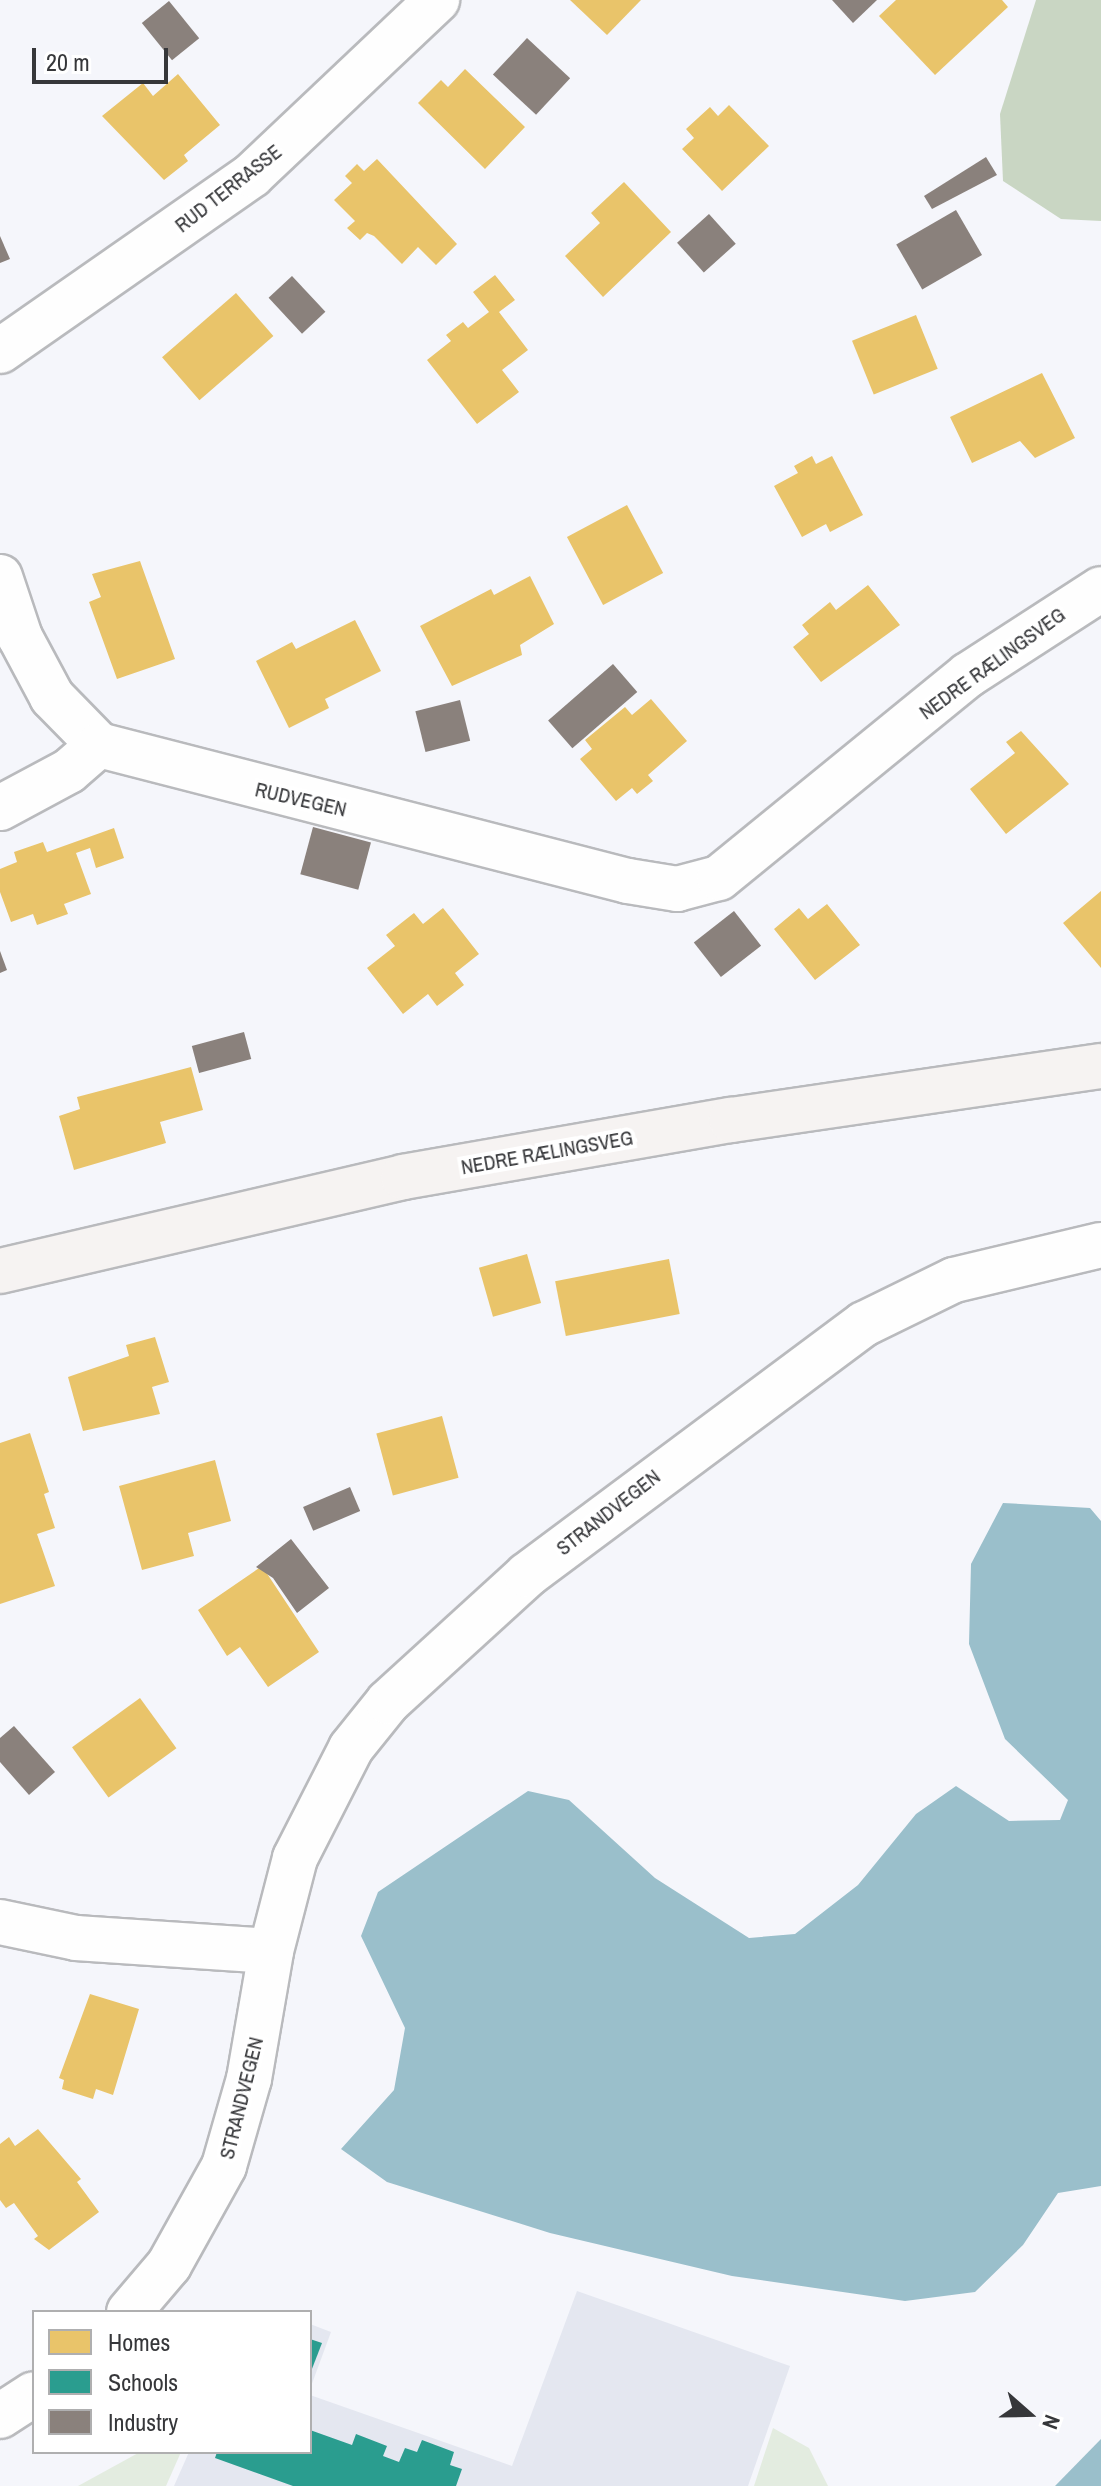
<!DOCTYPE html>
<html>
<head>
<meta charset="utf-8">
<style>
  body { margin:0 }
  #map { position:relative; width:1101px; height:2486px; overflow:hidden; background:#f5f6fb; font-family:"Archivo Narrow",sans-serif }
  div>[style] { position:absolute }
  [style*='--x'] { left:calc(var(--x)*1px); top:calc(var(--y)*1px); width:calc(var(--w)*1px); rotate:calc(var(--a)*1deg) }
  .built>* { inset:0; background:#e4e7f0 }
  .green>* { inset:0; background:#e3ece0 }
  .forest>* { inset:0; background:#c9d6c3 }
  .water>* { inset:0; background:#9abfcb }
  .homes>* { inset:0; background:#e9c46a; transform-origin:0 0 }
  .schools>* { inset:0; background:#2a9d8f }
  .industry>* { inset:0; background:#8a817c; transform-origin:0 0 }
  .roads { filter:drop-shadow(2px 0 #b9babd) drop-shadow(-2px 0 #b9babd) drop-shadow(0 2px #b9babd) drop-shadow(0 -2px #b9babd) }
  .minor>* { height:44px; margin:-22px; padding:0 22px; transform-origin:22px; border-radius:22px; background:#fefefe }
  .major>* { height:44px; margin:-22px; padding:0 22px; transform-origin:22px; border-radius:22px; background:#f6f3f2 }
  span { translate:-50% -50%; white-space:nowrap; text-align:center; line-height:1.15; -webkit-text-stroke:8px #fff; paint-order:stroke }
  .street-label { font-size:20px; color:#36373a }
  .legend { position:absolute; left:32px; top:2310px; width:280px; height:144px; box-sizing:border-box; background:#fff; border:2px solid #afafb0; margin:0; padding:10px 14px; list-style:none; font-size:24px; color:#36373a }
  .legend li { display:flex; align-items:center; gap:16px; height:40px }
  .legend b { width:40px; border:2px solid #afafb0 }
  .north { position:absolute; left:989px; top:2374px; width:80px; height:80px; -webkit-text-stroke:6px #fff; paint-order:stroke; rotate:110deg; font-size:22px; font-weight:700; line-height:32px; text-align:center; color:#36373a }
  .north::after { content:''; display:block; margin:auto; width:28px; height:36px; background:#36373a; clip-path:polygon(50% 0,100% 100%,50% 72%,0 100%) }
  .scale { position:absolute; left:32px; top:48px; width:136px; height:36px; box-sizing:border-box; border:4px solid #36373a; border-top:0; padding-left:10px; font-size:24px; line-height:28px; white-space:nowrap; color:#36373a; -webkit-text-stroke:6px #fff; paint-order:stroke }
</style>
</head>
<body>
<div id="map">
  <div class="built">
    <div style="clip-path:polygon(577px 2291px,790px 2366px,748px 2486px,174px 2486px,189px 2452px,310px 2452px,310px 2395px,512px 2466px)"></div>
    <div style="clip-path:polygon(310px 2324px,331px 2332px,310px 2389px)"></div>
  </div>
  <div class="green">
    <div style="clip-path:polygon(773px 2428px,809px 2448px,828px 2486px,754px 2486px)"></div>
    <div style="clip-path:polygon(140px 2452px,181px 2452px,166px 2486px,78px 2486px)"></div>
  </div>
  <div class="forest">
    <div style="clip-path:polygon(1036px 0,1101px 0,1101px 221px,1061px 219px,1003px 181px,1000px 114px)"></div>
  </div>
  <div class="water">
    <div style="clip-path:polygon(1003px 1503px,1090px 1508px,1101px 1521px,1101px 2186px,1058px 2193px,1023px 2245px,975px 2292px,905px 2301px,732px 2276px,550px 2233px,387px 2182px,341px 2149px,394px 2090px,405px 2028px,361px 1936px,378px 1892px,528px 1791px,569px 1800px,655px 1878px,749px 1938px,795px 1934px,858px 1885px,916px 1814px,956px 1786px,1009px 1821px,1060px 1820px,1068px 1800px,1005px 1739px,969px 1644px,971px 1564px)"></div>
    <div style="clip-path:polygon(1101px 2439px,1101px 2486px,1055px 2486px)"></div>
  </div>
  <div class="homes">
    <div style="clip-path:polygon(570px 0,641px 0,607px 35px)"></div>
    <div style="clip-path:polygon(896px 0,1002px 0,1008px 7px,935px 75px,879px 16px)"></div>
    <div style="clip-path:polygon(465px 69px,525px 127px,485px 169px,418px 103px,441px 80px,448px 87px)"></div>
    <div style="clip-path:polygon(178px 74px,220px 125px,184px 155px,188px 161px,164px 180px,102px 116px,143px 83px,153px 96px)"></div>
    <div style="clip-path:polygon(729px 105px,769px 146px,722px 191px,682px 149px,694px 138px,686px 129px,710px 107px,718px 116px)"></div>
    <div style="clip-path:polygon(377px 159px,457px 244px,436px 265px,418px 247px,402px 264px,374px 236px,367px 233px,360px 240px,347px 228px,355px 221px,334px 200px,352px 183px,345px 176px,357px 164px,364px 171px)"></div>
    <div style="clip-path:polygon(624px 182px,671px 232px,603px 297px,565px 256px,600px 223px,591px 213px)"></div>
    <div style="clip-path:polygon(495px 275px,515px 300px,499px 312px,528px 350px,502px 370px,519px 392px,477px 424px,427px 360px,451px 341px,446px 335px,463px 322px,468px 328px,489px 312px,473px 292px)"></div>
    <div style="left:236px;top:293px;width:57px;height:98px;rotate:49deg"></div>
    <div style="left:916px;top:315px;width:58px;height:69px;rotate:68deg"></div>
    <div style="clip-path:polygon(1042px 373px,1075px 438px,1035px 458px,1020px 441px,972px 463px,950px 417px)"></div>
    <div style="clip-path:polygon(812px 456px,816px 464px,832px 456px,863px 515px,830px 532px,826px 524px,802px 537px,774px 486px,798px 473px,794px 466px)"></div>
    <div style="left:627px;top:505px;width:77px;height:68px;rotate:62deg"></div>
    <div style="clip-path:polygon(140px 561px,175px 659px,117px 679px,89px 602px,101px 597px,92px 574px)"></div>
    <div style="clip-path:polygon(530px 576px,554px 624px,520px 645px,522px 655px,452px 686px,420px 626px,491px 589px,494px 595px)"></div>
    <div style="clip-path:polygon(868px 585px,900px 625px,821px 682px,793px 647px,809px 634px,802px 625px,830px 602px,836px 610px)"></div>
    <div style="clip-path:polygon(355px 620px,381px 671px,325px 699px,329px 708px,289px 728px,256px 661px,292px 642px,296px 649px)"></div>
    <div style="clip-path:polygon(651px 699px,687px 741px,648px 775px,653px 781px,637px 794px,632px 788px,616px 801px,580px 759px,592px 749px,585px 740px,625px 707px,632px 715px)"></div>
    <div style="clip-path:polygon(1021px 731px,1069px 784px,1006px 834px,970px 789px,1015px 753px,1006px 742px)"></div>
    <div style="clip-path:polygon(114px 828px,124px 858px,96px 868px,90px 848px,76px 853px,91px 894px,64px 904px,68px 914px,37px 925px,33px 914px,11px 922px,0 892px,0 869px,17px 862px,14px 852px,43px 842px,47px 852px)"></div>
    <div style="clip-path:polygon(1101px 891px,1101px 968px,1063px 923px)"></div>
    <div style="clip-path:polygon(827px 904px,860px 945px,815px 980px,774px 929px,799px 908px,808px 919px)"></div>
    <div style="clip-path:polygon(443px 908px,479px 954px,455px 973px,464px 985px,437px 1006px,428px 994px,403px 1014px,367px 968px,395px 946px,386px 935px,414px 913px,423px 924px)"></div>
    <div style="clip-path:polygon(191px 1067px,203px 1110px,160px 1122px,166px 1143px,74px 1170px,59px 1116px,80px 1109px,77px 1097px)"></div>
    <div style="left:527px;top:1254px;width:51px;height:50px;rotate:74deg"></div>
    <div style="left:669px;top:1259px;width:56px;height:116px;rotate:79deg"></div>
    <div style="clip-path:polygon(155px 1337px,169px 1382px,152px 1387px,160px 1414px,83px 1431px,68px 1377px,129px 1356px,126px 1345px)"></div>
    <div style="left:442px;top:1416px;width:64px;height:68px;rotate:75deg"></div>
    <div style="clip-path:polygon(30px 1433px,49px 1492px,44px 1494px,55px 1528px,37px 1534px,55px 1586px,0 1604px,0 1443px)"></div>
    <div style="clip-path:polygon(215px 1460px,231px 1521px,188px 1533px,194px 1556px,142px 1570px,119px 1486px)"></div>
    <div style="clip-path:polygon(262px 1566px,319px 1652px,268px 1687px,240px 1647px,227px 1656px,198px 1610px)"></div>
    <div style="left:140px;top:1698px;width:62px;height:84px;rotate:54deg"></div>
    <div style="clip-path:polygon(90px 1994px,139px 2009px,113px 2095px,96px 2089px,93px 2099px,62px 2089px,64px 2080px,59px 2078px)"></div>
    <div style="clip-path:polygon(38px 2129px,81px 2179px,77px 2182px,99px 2212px,49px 2250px,34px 2239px,38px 2236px,14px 2203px,6px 2208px,0 2200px,0 2144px,9px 2137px,15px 2146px)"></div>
  </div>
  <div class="schools">
    <div style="clip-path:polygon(310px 2339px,322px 2343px,310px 2374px)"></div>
    <div style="clip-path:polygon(310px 2430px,352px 2445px,356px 2434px,387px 2446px,383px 2456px,399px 2462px,405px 2448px,417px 2452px,422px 2440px,454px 2452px,450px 2465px,462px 2469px,456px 2486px,293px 2486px,215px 2458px,217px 2452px,310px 2452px)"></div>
  </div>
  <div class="industry">
    <div style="clip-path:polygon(832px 0,877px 0,853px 23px)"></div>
    <div style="left:169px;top:1px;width:48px;height:35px;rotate:51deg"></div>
    <div style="left:527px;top:38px;width:59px;height:50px;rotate:43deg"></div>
    <div style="clip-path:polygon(986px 157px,997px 175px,932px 209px,924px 196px)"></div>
    <div style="left:956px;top:210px;width:52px;height:69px;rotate:60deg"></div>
    <div style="left:709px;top:214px;width:40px;height:43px;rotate:48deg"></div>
    <div style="clip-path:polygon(0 236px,10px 259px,0 263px)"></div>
    <div style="left:292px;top:276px;width:49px;height:32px;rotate:47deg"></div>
    <div style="left:613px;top:664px;width:37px;height:86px;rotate:49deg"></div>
    <div style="left:460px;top:700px;width:42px;height:46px;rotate:76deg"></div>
    <div style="left:313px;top:827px;width:60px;height:49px;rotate:15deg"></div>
    <div style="left:734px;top:911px;width:44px;height:51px;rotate:52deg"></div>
    <div style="clip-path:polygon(0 951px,7px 970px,0 973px)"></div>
    <div style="left:244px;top:1032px;width:28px;height:54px;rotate:75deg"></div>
    <div style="left:350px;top:1487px;width:26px;height:51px;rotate:67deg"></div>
    <div style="clip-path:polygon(291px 1539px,329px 1588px,297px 1613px,273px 1578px,256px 1567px)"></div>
    <div style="clip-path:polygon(14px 1726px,55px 1772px,29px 1795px,0 1762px,0 1738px)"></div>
  </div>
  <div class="roads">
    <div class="minor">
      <div style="--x:0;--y:351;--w:307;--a:-34.9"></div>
      <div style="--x:252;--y:175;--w:255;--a:-43.4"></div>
      <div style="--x:0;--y:577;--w:63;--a:71.6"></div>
      <div style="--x:20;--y:637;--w:68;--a:61.9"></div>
      <div style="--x:52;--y:697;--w:67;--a:45.6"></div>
      <div style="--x:99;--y:745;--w:546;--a:14.42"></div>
      <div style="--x:628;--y:881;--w:50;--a:9.3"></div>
      <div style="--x:677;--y:889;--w:43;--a:-14.7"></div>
      <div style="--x:719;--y:878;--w:321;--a:-39.2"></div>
      <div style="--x:968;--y:675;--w:158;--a:-32.9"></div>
      <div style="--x:0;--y:808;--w:78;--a:-28.2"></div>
      <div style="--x:69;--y:771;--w:40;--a:-41"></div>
      <div style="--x:0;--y:1922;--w:78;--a:11.9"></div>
      <div style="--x:76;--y:1938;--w:195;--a:3.8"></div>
      <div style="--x:129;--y:2312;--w:62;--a:-49.6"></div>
      <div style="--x:169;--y:2265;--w:113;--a:-60.9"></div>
      <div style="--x:224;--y:2166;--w:91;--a:-74"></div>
      <div style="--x:249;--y:2079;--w:130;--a:-80.2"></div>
      <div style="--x:271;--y:1951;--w:96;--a:-75.5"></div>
      <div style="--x:295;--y:1858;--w:123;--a:-63"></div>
      <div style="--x:351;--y:1748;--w:59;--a:-51.2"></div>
      <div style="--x:388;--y:1702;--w:188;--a:-42.4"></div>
      <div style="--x:527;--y:1575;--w:420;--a:-36.7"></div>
      <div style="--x:864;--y:1324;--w:100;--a:-26.1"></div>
      <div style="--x:954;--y:1280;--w:151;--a:-13.4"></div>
      <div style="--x:0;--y:2416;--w:40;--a:-32.9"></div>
    </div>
    <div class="major">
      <div style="--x:0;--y:1271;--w:414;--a:-13.1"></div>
      <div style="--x:403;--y:1177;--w:333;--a:-9.9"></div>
      <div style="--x:731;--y:1120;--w:374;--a:-8.3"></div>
    </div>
  </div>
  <div class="street-label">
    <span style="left:228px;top:188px;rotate:-38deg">RUD TERRASSE</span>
    <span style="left:992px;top:663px;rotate:-36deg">NEDRE RÆLINGSVEG</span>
    <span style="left:301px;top:799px;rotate:13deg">RUDVEGEN</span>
    <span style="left:547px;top:1152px;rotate:-10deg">NEDRE RÆLINGSVEG</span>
    <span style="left:608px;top:1512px;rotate:-38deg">STRANDVEGEN</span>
    <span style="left:241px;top:2098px;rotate:-76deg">STRANDVEGEN</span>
  </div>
  <ul class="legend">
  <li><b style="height:22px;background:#e9c46a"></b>Homes</li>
  <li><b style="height:22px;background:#2a9d8f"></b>Schools</li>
  <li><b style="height:22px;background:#8a817c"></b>Industry</li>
  </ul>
  <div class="north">N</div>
  <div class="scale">20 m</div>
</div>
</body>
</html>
